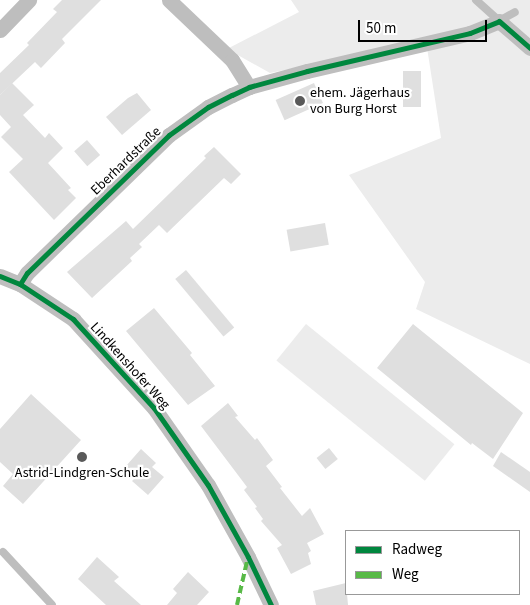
<!DOCTYPE html>
<html>
<head>
<meta charset="utf-8">
<style>
  body { margin:0 }
  #map { position:relative; width:530px; height:605px; overflow:hidden; background:#fff; font-family:"Source Sans 3",sans-serif }
  div>[style] { position:absolute }
  [style*='--x'] { left:calc(var(--x)*1px); top:calc(var(--y)*1px); width:calc(var(--w)*1px); rotate:calc(var(--a)*1deg) }
  .green>* { inset:0; background:#ececec; transform-origin:0 0 }
  .building>* { inset:0; background:#dfdfdf; transform-origin:0 0 }
  .lane>* { height:8px; margin:-4px; padding:0 4px; transform-origin:4px; border-radius:4px; background:#bebebe }
  .street>* { height:15px; margin:-7.5px; padding:0 7.5px; transform-origin:7.5px; border-radius:7.5px; background:#bebebe }
  .quiet>* { height:4px; margin-top:-2px; transform-origin:0; background:repeating-linear-gradient(90deg,#58b947 0 8px,transparent 0 12px) }
  .cycleway>* { height:5px; margin:-2.5px; padding:0 2.5px; transform-origin:2.5px; border-radius:2.5px; background:#00873e }
  .dots>* { width:14px; height:14px; translate:-50% -50%; box-sizing:border-box; border:2px solid #fff; border-radius:50% }
  span { translate:-50% -50%; white-space:nowrap; text-align:center; line-height:1.15; -webkit-text-stroke:4.5px #fff; paint-order:stroke }
  .poi-label { font-size:14px; color:#000 }
  .left { translate:0 -50%; text-align:left }
  .street-label { font-size:14px; color:#000 }
  .legend { position:absolute; left:345px; top:530px; width:175px; height:65px; box-sizing:border-box; background:#fff; border:1px solid #999; margin:0; padding:6px 9px; list-style:none; font-size:15px; color:#000 }
  .legend li { display:flex; align-items:center; gap:10px; height:25px }
  .legend b { width:25px; border:1px solid #999 }
  .scale { position:absolute; left:358px; top:20px; width:129px; height:22px; box-sizing:border-box; border:2px solid #000; border-top:0; padding-left:6px; font-size:15px; line-height:18px; white-space:nowrap; color:#000; -webkit-text-stroke:4px #fff; paint-order:stroke }
</style>
</head>
<body>
<div id="map">
  <div class="green">
    <div style="clip-path:polygon(291px 0,530px 0,530px 364px,416px 309px,425px 282px,349px 175px,441px 138px,426px 41px,270px 73px,227px 49px,299px 12px)"></div>
    <div style="left:306px;top:324px;width:191px;height:47px;rotate:39deg"></div>
  </div>
  <div class="building">
    <div style="clip-path:polygon(62px 0,101px 0,62px 39px,65px 43px,41px 68px,35px 62px,0 95px,0 73px,29px 45px,27px 43px,57px 12px,53px 9px)"></div>
    <div style="left:403px;top:71px;width:18px;height:36px"></div>
    <div style="clip-path:polygon(12px 83px,34px 105px,23px 115px,45px 138px,49px 133px,63px 148px,48px 163px,71px 188px,68px 190px,76px 198px,54px 220px,9px 172px,23px 159px,1px 137px,11px 127px,0 115px,0 95px)"></div>
    <div style="left:314px;top:83px;width:22px;height:42px;rotate:66deg"></div>
    <div style="clip-path:polygon(137px 93px,151px 110px,122px 135px,106px 117px,128px 98px)"></div>
    <div style="left:87px;top:140px;width:20px;height:17px;rotate:49deg"></div>
    <div style="clip-path:polygon(214px 147px,241px 174px,231px 184px,224px 178px,167px 233px,159px 225px,139px 244px,142px 247px,130px 258px,132px 261px,92px 298px,67px 272px,126px 221px,133px 229px,206px 158px,204px 156px)"></div>
    <div style="left:325px;top:223px;width:22px;height:39px;rotate:80deg"></div>
    <div style="left:186px;top:270px;width:75px;height:14px;rotate:50deg"></div>
    <div style="clip-path:polygon(154px 308px,192px 353px,190px 355px,215px 386px,188px 405px,126px 331px)"></div>
    <div style="clip-path:polygon(413px 324px,523px 413px,493px 459px,472px 443px,471px 445px,377px 368px)"></div>
    <div style="clip-path:polygon(31px 394px,81px 440px,23px 504px,3px 486px,13px 474px,0 462px,0 429px)"></div>
    <div style="clip-path:polygon(228px 403px,238px 416px,235px 417px,255px 440px,257px 438px,273px 460px,266px 466px,282px 487px,280px 488px,302px 516px,310px 508px,324px 534px,307px 543px,311px 551px,308px 553px,311px 564px,291px 574px,277px 548px,282px 545px,261px 521px,263px 519px,255px 508px,257px 507px,244px 490px,247px 487px,201px 426px)"></div>
    <div style="left:329px;top:448px;width:14px;height:16px;rotate:51deg"></div>
    <div style="clip-path:polygon(141px 449px,156px 463px,152px 467px,164px 477px,148px 495px,132px 481px,137px 476px,126px 466px)"></div>
    <div style="clip-path:polygon(501px 452px,530px 472px,530px 492px,493px 466px)"></div>
    <div style="clip-path:polygon(97px 557px,119px 577px,114px 581px,141px 605px,106px 605px,78px 579px)"></div>
    <div style="clip-path:polygon(188px 572px,209px 592px,197px 605px,167px 605px,177px 593px,173px 589px)"></div>
    <div style="clip-path:polygon(346px 583px,348px 605px,316px 605px,313px 591px)"></div>
  </div>
  <div class="lane">
    <div style="--x:476;--y:0;--w:31;--a:42"></div>
    <div style="--x:499;--y:21;--w:18;--a:-29"></div>
    <div style="--x:3;--y:552;--w:72;--a:47.2"></div>
  </div>
  <div class="street">
    <div style="--x:169;--y:0;--w:87;--a:43.6"></div>
    <div style="--x:232;--y:60;--w:32;--a:58"></div>
    <div style="--x:0;--y:30;--w:42;--a:-46"></div>
    <div style="--x:0;--y:276;--w:22;--a:22"></div>
    <div style="--x:20;--y:284;--w:64;--a:33.4"></div>
    <div style="--x:73;--y:319;--w:120;--a:47.7"></div>
    <div style="--x:154;--y:408;--w:94;--a:55"></div>
    <div style="--x:208;--y:485;--w:82;--a:60.9"></div>
    <div style="--x:248;--y:557;--w:53;--a:64.4"></div>
    <div style="--x:20;--y:284;--w:13;--a:-58"></div>
    <div style="--x:27;--y:273;--w:198;--a:-44.2"></div>
    <div style="--x:169;--y:135;--w:48;--a:-35.7"></div>
    <div style="--x:208;--y:107;--w:27;--a:-27"></div>
    <div style="--x:232;--y:95;--w:19;--a:-25"></div>
    <div style="--x:249;--y:87;--w:60;--a:-15.4"></div>
    <div style="--x:307;--y:71;--w:167;--a:-13.1"></div>
    <div style="--x:470;--y:33;--w:31;--a:-22"></div>
    <div style="--x:499;--y:21;--w:41;--a:41.1"></div>
  </div>
  <div class="quiet">
    <div style="--x:237;--y:605;--w:49;--a:-77.1"></div>
  </div>
  <div class="cycleway">
    <div style="--x:0;--y:276;--w:22;--a:22"></div>
    <div style="--x:20;--y:284;--w:64;--a:33.4"></div>
    <div style="--x:73;--y:319;--w:120;--a:47.7"></div>
    <div style="--x:154;--y:408;--w:94;--a:55"></div>
    <div style="--x:208;--y:485;--w:82;--a:60.9"></div>
    <div style="--x:248;--y:557;--w:53;--a:64.4"></div>
    <div style="--x:20;--y:284;--w:13;--a:-58"></div>
    <div style="--x:27;--y:273;--w:198;--a:-44.2"></div>
    <div style="--x:169;--y:135;--w:48;--a:-35.7"></div>
    <div style="--x:208;--y:107;--w:27;--a:-27"></div>
    <div style="--x:232;--y:95;--w:19;--a:-25"></div>
    <div style="--x:249;--y:87;--w:60;--a:-15.4"></div>
    <div style="--x:307;--y:71;--w:167;--a:-13.1"></div>
    <div style="--x:470;--y:33;--w:31;--a:-22"></div>
    <div style="--x:499;--y:21;--w:41;--a:41.1"></div>
  </div>
  <div class="dots">
    <div style="left:300px;top:101px;background:#595959"></div>
    <div style="left:82px;top:457px;background:#595959"></div>
  </div>
  <div class="poi-label">
    <span class="left" style="left:310px;top:101px">ehem. Jägerhaus<br>von Burg Horst</span>
    <span style="left:82px;top:473px">Astrid-Lindgren-Schule</span>
  </div>
  <div class="street-label">
    <span style="left:126px;top:161px;rotate:-44deg">Eberhardstraße</span>
    <span style="left:130px;top:366px;rotate:48deg">Lindkenshofer Weg</span>
  </div>
  <ul class="legend">
  <li><b style="height:6px;background:#00873e"></b>Radweg</li>
  <li><b style="height:6px;background:#58b947"></b>Weg</li>
  </ul>
  <div class="scale">50 m</div>
</div>
</body>
</html>
